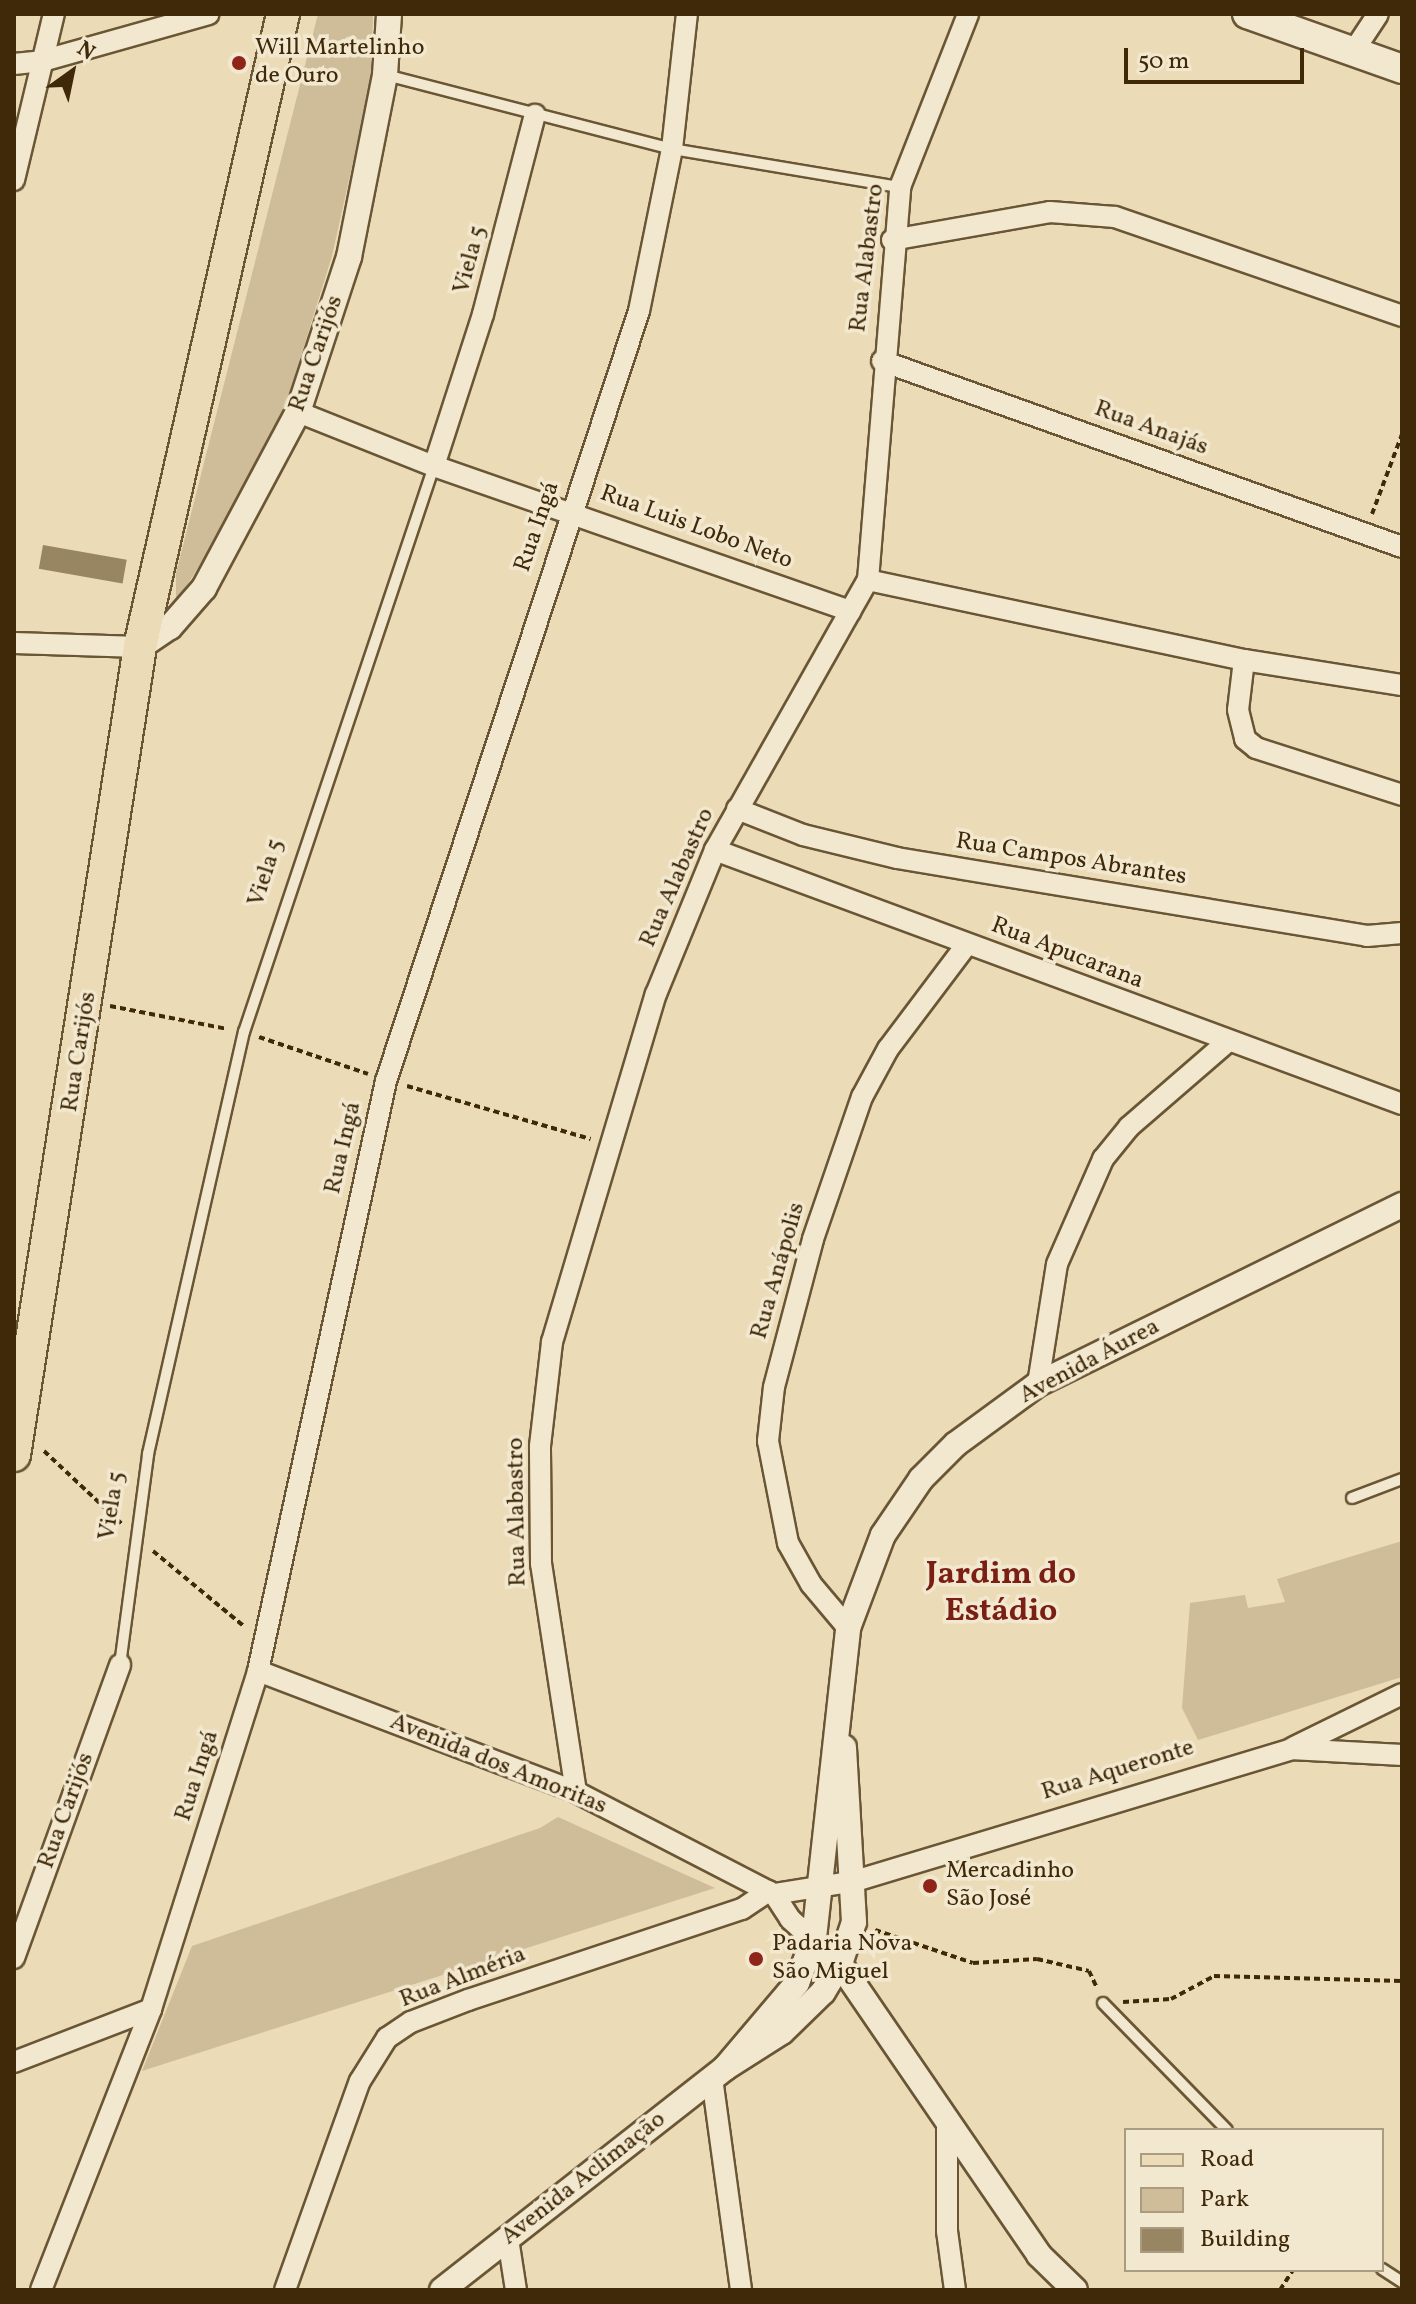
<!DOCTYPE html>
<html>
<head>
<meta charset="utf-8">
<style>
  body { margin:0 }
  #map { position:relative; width:1416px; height:2304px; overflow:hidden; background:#ebdbb6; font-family:Vollkorn,serif }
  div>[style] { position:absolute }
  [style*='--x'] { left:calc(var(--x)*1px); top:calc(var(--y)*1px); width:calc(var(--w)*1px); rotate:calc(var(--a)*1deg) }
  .green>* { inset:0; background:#cebd98 }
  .building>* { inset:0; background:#988662; transform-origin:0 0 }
  .path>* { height:4px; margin-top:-2px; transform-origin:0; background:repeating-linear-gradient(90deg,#3f2908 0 6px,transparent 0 10px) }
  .roads { filter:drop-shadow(2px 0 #6a5634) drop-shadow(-2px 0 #6a5634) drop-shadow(0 2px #6a5634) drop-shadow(0 -2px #6a5634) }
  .service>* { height:10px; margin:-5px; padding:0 5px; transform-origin:5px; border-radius:5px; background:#f2e8d0 }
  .minor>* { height:20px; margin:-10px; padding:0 10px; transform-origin:10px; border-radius:10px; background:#f2e8d0 }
  .tertiary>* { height:24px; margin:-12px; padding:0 12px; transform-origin:12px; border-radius:12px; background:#f2e8d0 }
  .secondary>* { height:28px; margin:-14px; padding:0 14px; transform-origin:14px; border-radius:14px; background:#f2e8d0 }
  .primary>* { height:32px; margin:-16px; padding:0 16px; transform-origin:16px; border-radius:16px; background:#ebdbb6 }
  .dots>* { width:22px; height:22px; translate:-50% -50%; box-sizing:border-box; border:4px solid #f2e8d0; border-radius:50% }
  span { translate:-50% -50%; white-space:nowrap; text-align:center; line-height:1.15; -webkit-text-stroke:7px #f2e8d0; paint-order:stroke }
  .poi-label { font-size:24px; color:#3f2908 }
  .left { translate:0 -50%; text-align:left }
  .street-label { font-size:24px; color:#3f2908 }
  .district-label { font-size:32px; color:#7a1f14; font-weight:700 }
  .frame { position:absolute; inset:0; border:16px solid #3f2908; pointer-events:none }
  .legend { position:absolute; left:1124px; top:2128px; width:260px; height:144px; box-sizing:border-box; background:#f2e8d0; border:2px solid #aa9c80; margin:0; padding:10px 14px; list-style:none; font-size:24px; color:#3f2908 }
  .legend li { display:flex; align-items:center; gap:16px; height:40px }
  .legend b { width:40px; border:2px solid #aa9c80 }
  .north { position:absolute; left:32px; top:32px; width:80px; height:80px; -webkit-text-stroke:6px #f2e8d0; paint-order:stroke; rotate:33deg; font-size:22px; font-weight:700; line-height:32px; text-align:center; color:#3f2908 }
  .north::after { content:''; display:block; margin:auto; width:28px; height:36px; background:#3f2908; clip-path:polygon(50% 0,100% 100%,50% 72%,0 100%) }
  .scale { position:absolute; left:1124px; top:48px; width:180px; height:36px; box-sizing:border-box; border:4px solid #3f2908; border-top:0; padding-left:10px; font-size:24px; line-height:28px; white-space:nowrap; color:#3f2908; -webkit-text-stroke:6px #f2e8d0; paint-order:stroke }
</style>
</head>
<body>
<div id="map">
  <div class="green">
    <div style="clip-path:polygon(318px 14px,373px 14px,371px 81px,332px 256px,281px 420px,232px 513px,176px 603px,176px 573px)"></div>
    <div style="clip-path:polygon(1402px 1541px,1402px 1677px,1198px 1740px,1182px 1708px,1190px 1603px,1245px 1595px,1248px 1608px,1285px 1602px,1277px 1579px)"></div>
    <div style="clip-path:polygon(558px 1817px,715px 1888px,142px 2071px,192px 1946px,540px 1828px)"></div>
  </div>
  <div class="building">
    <div style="left:43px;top:545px;width:85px;height:24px;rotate:10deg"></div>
  </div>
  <div class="path">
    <div style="--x:1372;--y:514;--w:85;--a:-69.4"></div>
    <div style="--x:110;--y:1006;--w:119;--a:11.1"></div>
    <div style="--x:259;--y:1037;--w:115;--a:18.7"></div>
    <div style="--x:407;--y:1086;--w:191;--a:16.1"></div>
    <div style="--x:44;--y:1451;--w:107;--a:43.1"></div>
    <div style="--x:153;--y:1551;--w:119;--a:39.6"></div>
    <div style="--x:875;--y:1930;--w:103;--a:18.6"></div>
    <div style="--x:973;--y:1963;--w:64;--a:-3.6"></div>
    <div style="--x:1037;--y:1959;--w:53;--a:13"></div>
    <div style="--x:1089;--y:1971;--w:19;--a:65"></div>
    <div style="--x:1123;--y:2002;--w:48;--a:-3.6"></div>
    <div style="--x:1171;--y:1999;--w:49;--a:-28.1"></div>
    <div style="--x:1214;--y:1976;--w:188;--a:1.5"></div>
    <div style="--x:1280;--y:2290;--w:24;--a:-57"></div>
  </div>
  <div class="roads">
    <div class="service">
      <div style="--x:386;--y:75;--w:295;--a:14.5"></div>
      <div style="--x:672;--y:149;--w:231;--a:9.5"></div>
      <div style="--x:1352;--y:1498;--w:53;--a:-20.8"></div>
      <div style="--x:120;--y:1665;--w:213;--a:-82.4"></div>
      <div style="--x:148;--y:1454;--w:433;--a:-77.2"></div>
      <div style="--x:244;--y:1032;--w:597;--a:-71.44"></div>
      <div style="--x:1103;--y:2003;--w:177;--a:45.7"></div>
      <div style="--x:1382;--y:2269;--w:24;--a:33"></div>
    </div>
    <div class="minor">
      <div style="--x:1353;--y:52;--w:45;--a:-56.7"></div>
      <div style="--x:14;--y:64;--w:28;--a:-6"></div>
      <div style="--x:42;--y:61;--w:173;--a:-15.7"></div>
      <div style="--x:14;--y:180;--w:171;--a:-76.5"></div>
      <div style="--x:892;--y:240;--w:160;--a:-10"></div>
      <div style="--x:1050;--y:212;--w:65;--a:4.4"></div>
      <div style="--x:1115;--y:217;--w:304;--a:19"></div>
      <div style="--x:882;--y:361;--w:552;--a:19.68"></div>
      <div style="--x:298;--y:412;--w:146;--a:21.7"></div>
      <div style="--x:434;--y:466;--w:441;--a:19.2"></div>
      <div style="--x:434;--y:466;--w:160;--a:-72.1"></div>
      <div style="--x:483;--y:314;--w:206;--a:-75.4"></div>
      <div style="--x:868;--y:580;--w:384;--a:12"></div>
      <div style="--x:1244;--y:660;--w:160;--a:9"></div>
      <div style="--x:14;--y:643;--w:126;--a:1.8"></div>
      <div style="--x:1244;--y:660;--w:50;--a:96.8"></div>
      <div style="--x:1238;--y:710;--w:30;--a:76"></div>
      <div style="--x:1245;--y:739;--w:14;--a:39"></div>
      <div style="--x:1256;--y:748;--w:153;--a:17.8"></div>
      <div style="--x:737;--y:809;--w:71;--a:21.5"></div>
      <div style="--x:803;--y:835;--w:97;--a:13.7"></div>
      <div style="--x:897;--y:858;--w:476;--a:9.4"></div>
      <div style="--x:1367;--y:936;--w:35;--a:-5"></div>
      <div style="--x:715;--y:850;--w:732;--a:20.29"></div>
      <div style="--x:1038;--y:1384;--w:121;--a:-81"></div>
      <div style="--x:1057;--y:1264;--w:115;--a:-66.3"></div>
      <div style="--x:1103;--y:1159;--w:41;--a:-50.9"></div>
      <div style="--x:1129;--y:1127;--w:130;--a:-40.9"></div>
      <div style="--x:848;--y:1628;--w:57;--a:-130.1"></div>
      <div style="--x:811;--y:1584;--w:47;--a:-119.3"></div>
      <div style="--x:788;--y:1543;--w:104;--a:-101.1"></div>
      <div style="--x:768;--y:1441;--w:54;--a:-83.7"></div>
      <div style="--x:774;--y:1387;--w:153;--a:-75.2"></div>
      <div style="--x:813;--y:1239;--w:150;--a:-71"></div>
      <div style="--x:862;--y:1097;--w:55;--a:-61.6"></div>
      <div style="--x:888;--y:1049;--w:131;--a:-53"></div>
      <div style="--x:258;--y:1671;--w:340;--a:20.8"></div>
      <div style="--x:576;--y:1792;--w:223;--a:27.3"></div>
      <div style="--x:774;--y:1894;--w:30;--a:57"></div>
      <div style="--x:790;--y:1919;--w:67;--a:42"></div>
      <div style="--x:1294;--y:1747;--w:120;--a:-26.1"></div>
      <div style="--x:576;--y:1792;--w:231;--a:-98.7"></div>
      <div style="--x:541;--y:1564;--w:118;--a:-90.5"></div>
      <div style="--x:540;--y:1446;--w:105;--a:-83.4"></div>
      <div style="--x:552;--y:1342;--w:363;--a:-73.4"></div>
      <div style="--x:656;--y:994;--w:156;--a:-67.7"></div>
      <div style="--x:715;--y:850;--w:310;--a:-60.5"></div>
      <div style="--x:868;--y:580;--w:394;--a:-85.3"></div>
      <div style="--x:900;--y:187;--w:186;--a:-68.5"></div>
      <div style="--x:774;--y:1894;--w:82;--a:-9.1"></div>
      <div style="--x:855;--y:1881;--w:456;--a:-16.8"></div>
      <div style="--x:1291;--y:1749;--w:111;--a:3.1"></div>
      <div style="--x:14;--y:1958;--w:312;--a:-70.1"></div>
      <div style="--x:14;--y:2062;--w:147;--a:-21.1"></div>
      <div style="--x:712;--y:2078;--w:214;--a:82.2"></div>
      <div style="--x:947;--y:2128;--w:103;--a:90"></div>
      <div style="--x:947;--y:2231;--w:60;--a:82.3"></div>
      <div style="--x:508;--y:2239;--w:52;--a:81.1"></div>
      <div style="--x:41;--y:2290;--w:302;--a:-68.6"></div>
      <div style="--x:151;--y:2009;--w:355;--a:-72.4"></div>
      <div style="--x:258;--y:1671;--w:604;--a:-77.76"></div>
      <div style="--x:386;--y:1081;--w:810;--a:-71.81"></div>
      <div style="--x:639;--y:311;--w:165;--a:-78.5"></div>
      <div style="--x:672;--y:149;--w:136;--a:-83.7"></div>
      <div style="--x:285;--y:2290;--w:222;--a:-70.3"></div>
      <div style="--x:360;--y:2081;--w:51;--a:-57.9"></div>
      <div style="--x:387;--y:2038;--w:29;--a:-34"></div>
      <div style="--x:411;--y:2022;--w:61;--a:-21.1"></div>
      <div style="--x:468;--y:2000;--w:289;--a:-18.4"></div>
      <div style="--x:742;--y:1909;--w:32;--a:-34"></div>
    </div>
    <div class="tertiary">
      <div style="--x:140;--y:647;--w:36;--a:-34"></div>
      <div style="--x:170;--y:627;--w:52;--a:-48.9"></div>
      <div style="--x:204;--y:588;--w:200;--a:-61.9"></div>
      <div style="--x:298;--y:412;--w:163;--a:-71.8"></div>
      <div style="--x:349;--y:257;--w:186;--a:-78.8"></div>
      <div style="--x:385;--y:75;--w:61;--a:-86.2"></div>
      <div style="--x:840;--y:1964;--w:353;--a:55.6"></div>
      <div style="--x:1039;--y:2255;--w:50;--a:44.2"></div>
      <div style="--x:725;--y:2068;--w:111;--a:-49.7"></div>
      <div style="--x:797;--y:1983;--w:48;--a:-69.3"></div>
      <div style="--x:814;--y:1938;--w:312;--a:-83.7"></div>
      <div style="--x:848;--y:1628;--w:99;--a:-69.4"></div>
      <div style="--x:883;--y:1535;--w:68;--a:-55.8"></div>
      <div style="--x:921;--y:1479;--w:49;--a:-45"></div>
      <div style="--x:956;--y:1444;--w:102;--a:-36.2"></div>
      <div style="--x:1038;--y:1384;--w:406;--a:-26.2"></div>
      <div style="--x:442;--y:2290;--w:360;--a:-38.1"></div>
      <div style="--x:725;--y:2068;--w:67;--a:-32.3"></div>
      <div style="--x:782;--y:2032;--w:57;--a:-44.3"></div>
      <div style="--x:823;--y:1992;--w:33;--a:-59"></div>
      <div style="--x:840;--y:1964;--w:44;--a:-71.6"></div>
      <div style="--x:854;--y:1922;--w:175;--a:-93.3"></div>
    </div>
    <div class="secondary">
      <div style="--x:1247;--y:14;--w:164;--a:19.5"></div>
    </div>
    <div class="primary">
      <div style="--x:14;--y:1455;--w:818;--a:-81.14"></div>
      <div style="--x:140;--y:647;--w:649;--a:-77.27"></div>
    </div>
  </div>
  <div class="dots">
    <div style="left:239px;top:63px;background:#8f2418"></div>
    <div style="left:930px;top:1886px;background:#8f2418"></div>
    <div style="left:756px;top:1959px;background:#8f2418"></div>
  </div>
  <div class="poi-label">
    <span class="left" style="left:255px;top:63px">Will Martelinho<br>de Ouro</span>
    <span class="left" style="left:946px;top:1886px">Mercadinho<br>São José</span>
    <span class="left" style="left:772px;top:1959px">Padaria Nova<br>São Miguel</span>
  </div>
  <div class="street-label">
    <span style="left:868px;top:258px;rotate:-83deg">Rua Alabastro</span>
    <span style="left:471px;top:260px;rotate:-75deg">Viela 5</span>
    <span style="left:317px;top:354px;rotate:-71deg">Rua Carijós</span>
    <span style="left:1151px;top:429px;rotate:20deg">Rua Anajás</span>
    <span style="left:538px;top:527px;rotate:-71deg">Rua Ingá</span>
    <span style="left:696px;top:528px;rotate:20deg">Rua Luis Lobo Neto</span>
    <span style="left:1071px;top:860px;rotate:9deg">Rua Campos Abrantes</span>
    <span style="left:267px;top:873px;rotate:-72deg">Viela 5</span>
    <span style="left:678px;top:878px;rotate:-66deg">Rua Alabastro</span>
    <span style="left:1067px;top:954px;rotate:21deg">Rua Apucarana</span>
    <span style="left:80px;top:1052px;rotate:-81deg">Rua Carijós</span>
    <span style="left:344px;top:1148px;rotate:-77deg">Rua Ingá</span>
    <span style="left:779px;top:1271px;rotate:-74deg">Rua Anápolis</span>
    <span style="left:1090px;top:1362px;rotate:-28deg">Avenida Áurea</span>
    <span style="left:113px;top:1506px;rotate:-81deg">Viela 5</span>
    <span style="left:518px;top:1512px;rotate:-91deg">Rua Alabastro</span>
    <span style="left:498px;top:1765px;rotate:22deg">Avenida dos Amoritas</span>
    <span style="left:1118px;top:1771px;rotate:-17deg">Rua Aqueronte</span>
    <span style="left:198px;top:1776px;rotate:-72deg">Rua Ingá</span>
    <span style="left:67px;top:1811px;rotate:-70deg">Rua Carijós</span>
    <span style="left:463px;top:1978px;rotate:-21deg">Rua Alméria</span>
    <span style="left:584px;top:2179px;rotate:-38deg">Avenida Aclimação</span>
  </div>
  <div class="district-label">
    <span style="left:1001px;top:1594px">Jardim do<br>Estádio</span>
  </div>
  <div class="frame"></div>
  <ul class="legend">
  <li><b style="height:10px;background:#ebdbb6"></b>Road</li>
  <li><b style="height:22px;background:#cebd98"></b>Park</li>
  <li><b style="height:22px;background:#988662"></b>Building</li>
  </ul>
  <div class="north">N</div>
  <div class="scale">50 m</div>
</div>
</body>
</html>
